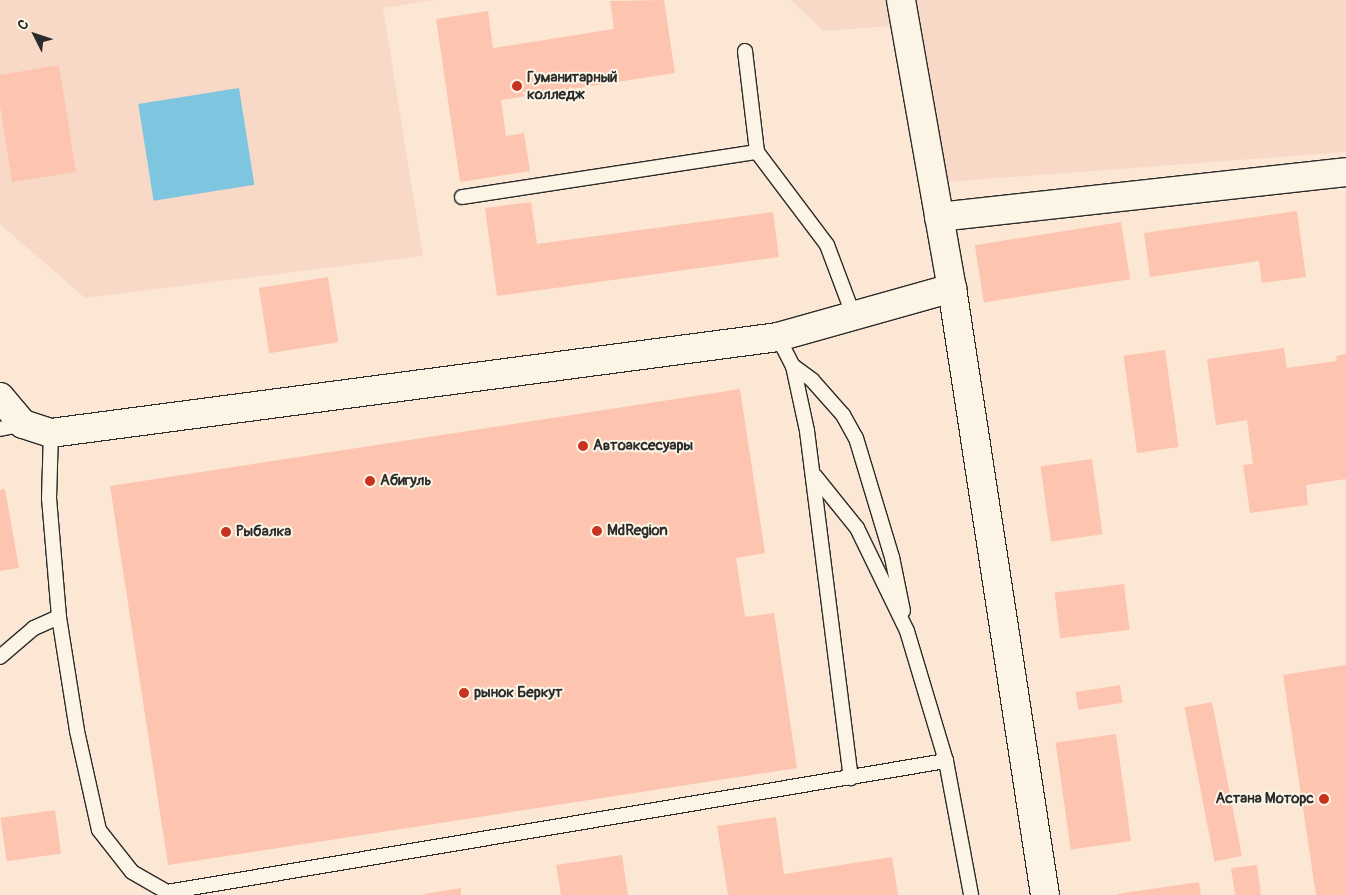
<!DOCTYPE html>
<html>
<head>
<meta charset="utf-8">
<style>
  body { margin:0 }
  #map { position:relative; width:1346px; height:895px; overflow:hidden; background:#fce7d5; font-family:Pangolin,sans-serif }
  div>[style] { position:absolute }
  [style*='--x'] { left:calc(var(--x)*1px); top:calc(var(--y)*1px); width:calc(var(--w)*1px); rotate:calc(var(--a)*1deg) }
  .built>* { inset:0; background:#f8d9c7 }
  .water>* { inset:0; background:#7ec5df; transform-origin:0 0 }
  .building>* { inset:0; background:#fdc5b0; transform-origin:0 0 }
  .roads { filter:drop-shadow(1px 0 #2b2b2b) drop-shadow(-1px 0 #2b2b2b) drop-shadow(0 1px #2b2b2b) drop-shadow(0 -1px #2b2b2b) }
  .lane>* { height:14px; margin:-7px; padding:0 7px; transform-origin:7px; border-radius:7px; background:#fcf5e5 }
  .street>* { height:28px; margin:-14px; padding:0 14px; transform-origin:14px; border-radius:14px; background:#fcf5e5 }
  .dots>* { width:14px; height:14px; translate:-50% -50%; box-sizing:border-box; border:2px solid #fcf5e5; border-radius:50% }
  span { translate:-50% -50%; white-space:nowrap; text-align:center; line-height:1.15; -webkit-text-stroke:4px #fcf5e5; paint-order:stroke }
  .poi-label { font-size:15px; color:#2b2b2b; font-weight:700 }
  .left { translate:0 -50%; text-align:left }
  .right { translate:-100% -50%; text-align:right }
  .north { position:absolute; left:10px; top:10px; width:50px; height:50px; -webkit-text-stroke:4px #fcf5e5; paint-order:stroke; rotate:311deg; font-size:14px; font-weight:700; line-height:20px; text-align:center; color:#2b2b2b }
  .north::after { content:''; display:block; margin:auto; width:18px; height:22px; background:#2b2b2b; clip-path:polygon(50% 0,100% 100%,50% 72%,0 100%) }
</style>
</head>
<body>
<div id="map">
  <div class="built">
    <div style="clip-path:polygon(0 0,434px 0,383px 8px,423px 256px,85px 298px,0 224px)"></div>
    <div style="clip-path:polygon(791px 0,1346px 0,1346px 152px,946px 182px,919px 24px,823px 31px)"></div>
  </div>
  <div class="water">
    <div style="left:239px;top:88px;width:98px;height:102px;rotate:81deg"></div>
  </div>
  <div class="building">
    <div style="clip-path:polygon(664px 0,675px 73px,501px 100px,506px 136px,524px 133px,530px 171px,460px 182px,436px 19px,488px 11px,493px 48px,614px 29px,610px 1px)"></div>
    <div style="clip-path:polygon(59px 65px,76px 172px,12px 182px,0 105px,0 75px)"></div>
    <div style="clip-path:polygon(531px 202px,537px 244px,773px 212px,779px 257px,497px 296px,485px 208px)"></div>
    <div style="clip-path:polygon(1297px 211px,1306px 277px,1262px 283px,1259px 261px,1150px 277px,1144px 233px)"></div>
    <div style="left:1121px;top:222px;width:58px;height:148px;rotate:81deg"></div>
    <div style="left:328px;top:277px;width:66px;height:70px;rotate:81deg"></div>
    <div style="clip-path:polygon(1284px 348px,1287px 368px,1337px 361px,1336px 356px,1346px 354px,1346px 479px,1306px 485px,1308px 505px,1250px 513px,1243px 465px,1253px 464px,1247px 420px,1216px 425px,1207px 359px)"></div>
    <div style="left:1165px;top:350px;width:98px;height:42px;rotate:82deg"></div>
    <div style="clip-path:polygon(740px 389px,765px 553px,736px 558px,745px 617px,774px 613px,797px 768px,168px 865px,110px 486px)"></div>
    <div style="left:1092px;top:459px;width:76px;height:52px;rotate:82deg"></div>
    <div style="clip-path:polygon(5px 489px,19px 568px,0 571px,0 490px)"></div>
    <div style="left:1124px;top:584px;width:46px;height:70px;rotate:83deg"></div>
    <div style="clip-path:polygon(1346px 665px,1346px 895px,1316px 895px,1283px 675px)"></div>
    <div style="left:1120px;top:685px;width:18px;height:45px;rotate:81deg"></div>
    <div style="left:1212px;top:702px;width:157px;height:28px;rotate:79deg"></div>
    <div style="left:1116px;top:734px;width:108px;height:61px;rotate:82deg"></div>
    <div style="left:55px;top:810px;width:44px;height:55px;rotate:82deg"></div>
    <div style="clip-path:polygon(776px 817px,784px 874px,892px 857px,898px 895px,728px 895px,717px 826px)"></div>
    <div style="clip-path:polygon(622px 855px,628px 895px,561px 895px,556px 865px)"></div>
    <div style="clip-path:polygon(1257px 865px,1261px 895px,1235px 895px,1231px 868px)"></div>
    <div style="clip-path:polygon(1199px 882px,1201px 895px,1117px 895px,1117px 894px)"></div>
    <div style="clip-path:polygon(461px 888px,461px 895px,424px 895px,424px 894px)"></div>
  </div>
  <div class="roads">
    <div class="lane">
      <div style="--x:745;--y:51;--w:102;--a:83.2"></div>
      <div style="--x:757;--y:152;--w:116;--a:53"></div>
      <div style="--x:827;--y:245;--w:74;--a:69.4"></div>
      <div style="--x:462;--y:197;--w:298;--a:-8.7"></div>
      <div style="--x:778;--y:337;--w:33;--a:63"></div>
      <div style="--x:793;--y:366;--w:66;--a:77.8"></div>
      <div style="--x:807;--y:431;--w:350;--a:82.8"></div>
      <div style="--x:793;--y:366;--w:24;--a:36"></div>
      <div style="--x:812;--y:380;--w:47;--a:48.5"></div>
      <div style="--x:843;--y:415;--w:26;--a:61"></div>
      <div style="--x:856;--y:438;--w:124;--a:73.2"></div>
      <div style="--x:892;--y:557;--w:55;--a:78.5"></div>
      <div style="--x:0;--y:429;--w:24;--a:-12"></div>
      <div style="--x:815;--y:476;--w:67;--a:51.1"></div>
      <div style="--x:857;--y:528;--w:114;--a:64.1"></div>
      <div style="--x:907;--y:631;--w:136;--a:73.3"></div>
      <div style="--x:946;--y:761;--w:136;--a:79.4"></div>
      <div style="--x:59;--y:617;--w:115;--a:81"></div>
      <div style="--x:77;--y:731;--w:101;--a:77.5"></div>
      <div style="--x:99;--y:830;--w:53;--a:51.8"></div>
      <div style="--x:132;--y:872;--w:40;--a:29.7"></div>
      <div style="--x:167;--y:892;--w:790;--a:-9.55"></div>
      <div style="--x:0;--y:657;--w:45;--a:-40.5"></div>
      <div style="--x:34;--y:628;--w:27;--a:-24"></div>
      <div style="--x:59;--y:617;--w:118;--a:-94.8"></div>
      <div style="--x:49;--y:499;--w:66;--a:-88.3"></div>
    </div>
    <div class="street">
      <div style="--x:901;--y:0;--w:292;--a:80"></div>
      <div style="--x:952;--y:288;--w:614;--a:81.29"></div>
      <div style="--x:939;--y:217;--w:409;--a:-6.3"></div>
      <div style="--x:0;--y:397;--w:35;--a:50"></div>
      <div style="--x:23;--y:424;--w:29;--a:18"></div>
      <div style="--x:51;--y:433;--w:733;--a:-7.52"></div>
      <div style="--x:778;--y:337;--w:181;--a:-15.7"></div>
    </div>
  </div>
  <div class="dots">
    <div style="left:517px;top:86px;background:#c8321e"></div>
    <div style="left:583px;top:446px;background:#c8321e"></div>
    <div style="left:370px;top:481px;background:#c8321e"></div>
    <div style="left:597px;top:531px;background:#c8321e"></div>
    <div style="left:226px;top:532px;background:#c8321e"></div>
    <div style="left:464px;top:693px;background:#c8321e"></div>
    <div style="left:1324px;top:799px;background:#c8321e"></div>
  </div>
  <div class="poi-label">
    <span class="left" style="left:527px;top:86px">Гуманитарный<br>колледж</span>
    <span class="left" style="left:593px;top:446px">Автоаксесуары</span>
    <span class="left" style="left:380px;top:481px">Абигуль</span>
    <span class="left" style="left:607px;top:531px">MdRegion</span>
    <span class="left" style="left:236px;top:532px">Рыбалка</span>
    <span class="left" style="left:474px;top:693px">рынок Беркут</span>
    <span class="right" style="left:1314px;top:799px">Астана Моторс</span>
  </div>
  <div class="north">С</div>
</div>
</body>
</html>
